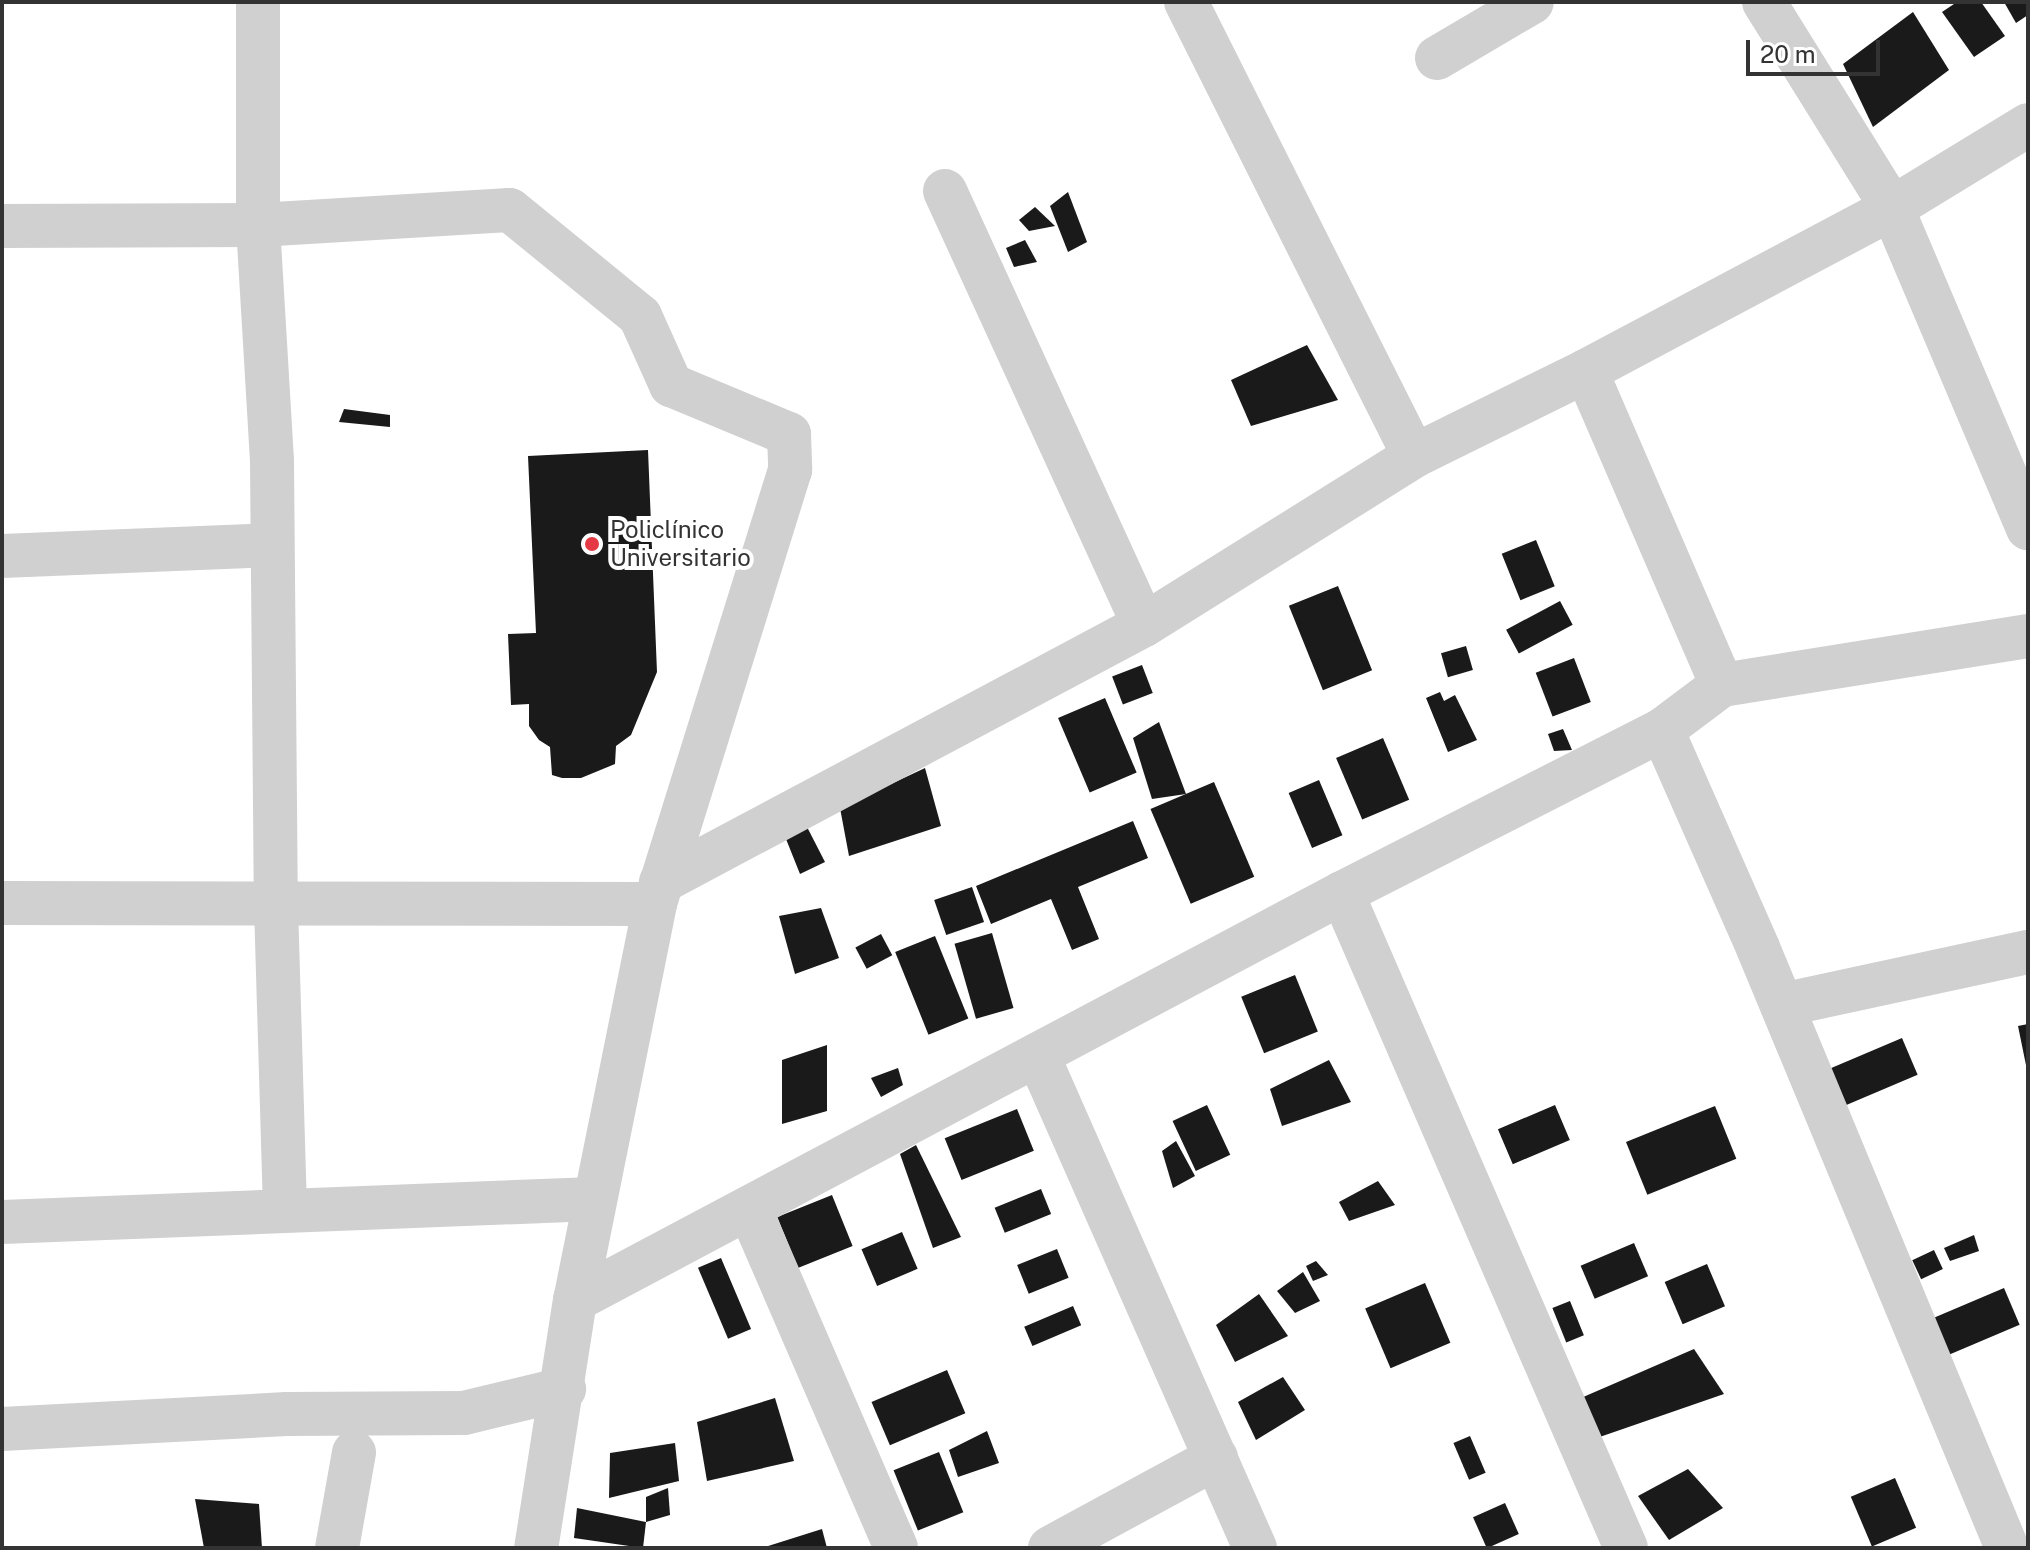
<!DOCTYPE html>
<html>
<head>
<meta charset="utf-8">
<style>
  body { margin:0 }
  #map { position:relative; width:2030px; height:1550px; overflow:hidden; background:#fff; font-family:"Public Sans",sans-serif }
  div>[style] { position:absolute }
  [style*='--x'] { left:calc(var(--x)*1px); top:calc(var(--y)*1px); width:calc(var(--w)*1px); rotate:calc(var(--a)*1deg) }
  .building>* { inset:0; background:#1a1a1a; transform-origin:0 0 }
  .minor>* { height:44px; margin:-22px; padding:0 22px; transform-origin:22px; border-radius:22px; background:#d0d0d0 }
  .dots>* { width:22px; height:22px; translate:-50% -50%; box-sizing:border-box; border:4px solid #fff; border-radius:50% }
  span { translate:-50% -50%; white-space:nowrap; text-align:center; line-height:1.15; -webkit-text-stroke:8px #fff; paint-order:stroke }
  .poi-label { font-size:24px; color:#333 }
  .left { translate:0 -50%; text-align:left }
  .frame { position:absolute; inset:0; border:4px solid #333; pointer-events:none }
  .scale { position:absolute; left:1746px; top:40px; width:134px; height:36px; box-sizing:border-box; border:4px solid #333; border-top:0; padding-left:10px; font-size:24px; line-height:28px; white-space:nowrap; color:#333; -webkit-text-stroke:6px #fff; paint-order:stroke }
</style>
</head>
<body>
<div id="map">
  <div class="building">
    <div style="clip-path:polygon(1957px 2px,1981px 2px,2005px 36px,1974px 57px,1942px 12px)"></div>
    <div style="clip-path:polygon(2004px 2px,2028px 2px,2028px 15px,2016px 23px)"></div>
    <div style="clip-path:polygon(1913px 12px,1949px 70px,1873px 127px,1843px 64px)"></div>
    <div style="clip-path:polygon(1068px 192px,1087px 242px,1068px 252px,1050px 206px)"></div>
    <div style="clip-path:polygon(1035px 207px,1055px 226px,1029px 231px,1019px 220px)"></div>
    <div style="clip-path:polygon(1025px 240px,1037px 262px,1014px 267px,1006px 248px)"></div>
    <div style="clip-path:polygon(1307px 345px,1338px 400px,1251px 426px,1231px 380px)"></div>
    <div style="clip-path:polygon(344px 409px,390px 415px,390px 427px,339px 422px)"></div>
    <div style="clip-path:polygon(648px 450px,657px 672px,631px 735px,616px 746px,615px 764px,581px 778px,562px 778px,552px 775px,550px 747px,539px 740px,529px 726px,529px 704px,511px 705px,508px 634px,536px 633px,528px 456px)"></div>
    <div style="left:1536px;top:540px;width:50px;height:37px;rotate:68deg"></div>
    <div style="left:1338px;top:586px;width:91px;height:53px;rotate:68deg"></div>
    <div style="left:1560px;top:601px;width:27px;height:61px;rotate:62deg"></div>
    <div style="left:1466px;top:646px;width:25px;height:26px;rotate:74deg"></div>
    <div style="left:1574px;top:658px;width:47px;height:41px;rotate:69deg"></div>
    <div style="left:1142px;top:665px;width:30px;height:32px;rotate:69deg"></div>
    <div style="clip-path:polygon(1440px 692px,1444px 701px,1455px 695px,1477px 740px,1448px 752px,1426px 698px)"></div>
    <div style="left:1105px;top:698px;width:81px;height:51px;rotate:67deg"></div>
    <div style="clip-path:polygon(1159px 722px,1186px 794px,1152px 799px,1133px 738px)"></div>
    <div style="clip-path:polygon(1563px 729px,1572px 750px,1554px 751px,1548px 734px)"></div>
    <div style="left:1383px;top:738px;width:67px;height:51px;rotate:67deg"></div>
    <div style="clip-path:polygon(925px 768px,941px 826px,849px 856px,840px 808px)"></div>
    <div style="left:1319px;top:780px;width:60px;height:33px;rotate:67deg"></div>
    <div style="left:1214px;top:782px;width:103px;height:69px;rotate:67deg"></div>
    <div style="clip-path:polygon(1133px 821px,1148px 858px,1078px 887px,1099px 939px,1072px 950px,1051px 899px,991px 924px,976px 886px)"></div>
    <div style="clip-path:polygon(806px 825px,825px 862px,800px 874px,786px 839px)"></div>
    <div style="left:972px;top:887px;width:37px;height:40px;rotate:71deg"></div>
    <div style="clip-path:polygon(821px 908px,839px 958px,795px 974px,779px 916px)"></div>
    <div style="left:992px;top:933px;width:78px;height:39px;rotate:74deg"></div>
    <div style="left:881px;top:934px;width:24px;height:29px;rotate:62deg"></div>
    <div style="left:935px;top:936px;width:89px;height:43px;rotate:68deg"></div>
    <div style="left:1295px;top:975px;width:61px;height:58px;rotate:68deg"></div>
    <div style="clip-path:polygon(2028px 1024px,2028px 1070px,2027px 1070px,2018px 1026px)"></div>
    <div style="left:1902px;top:1038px;width:40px;height:80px;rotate:67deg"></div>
    <div style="clip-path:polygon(827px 1045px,827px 1111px,782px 1124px,782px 1060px)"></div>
    <div style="clip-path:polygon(1329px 1060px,1351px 1102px,1282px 1126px,1270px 1089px)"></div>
    <div style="clip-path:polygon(898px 1068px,903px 1085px,881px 1097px,871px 1078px)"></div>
    <div style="left:1207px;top:1105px;width:55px;height:38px;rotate:65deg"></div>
    <div style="left:1555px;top:1105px;width:38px;height:62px;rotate:67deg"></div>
    <div style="left:1715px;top:1106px;width:57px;height:96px;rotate:68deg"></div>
    <div style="left:1017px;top:1109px;width:45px;height:78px;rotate:68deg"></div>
    <div style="clip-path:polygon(1176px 1141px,1195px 1176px,1173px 1188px,1162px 1151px)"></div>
    <div style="clip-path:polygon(916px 1145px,961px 1237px,933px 1248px,900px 1154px)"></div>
    <div style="clip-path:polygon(1378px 1181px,1395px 1205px,1349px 1221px,1339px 1202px)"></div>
    <div style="left:1041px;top:1189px;width:27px;height:50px;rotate:68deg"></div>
    <div style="left:832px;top:1195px;width:55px;height:59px;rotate:68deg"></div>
    <div style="left:902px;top:1232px;width:40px;height:44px;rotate:67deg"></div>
    <div style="clip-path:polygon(1974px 1235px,1979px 1251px,1950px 1261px,1944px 1248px)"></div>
    <div style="left:1634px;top:1243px;width:36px;height:58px;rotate:67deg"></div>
    <div style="left:1057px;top:1249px;width:31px;height:43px;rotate:68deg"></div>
    <div style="left:1934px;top:1250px;width:21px;height:24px;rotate:65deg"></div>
    <div style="left:721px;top:1258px;width:77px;height:25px;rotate:67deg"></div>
    <div style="clip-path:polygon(1316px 1261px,1328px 1275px,1313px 1281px,1306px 1266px)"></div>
    <div style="left:1707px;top:1264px;width:46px;height:46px;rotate:67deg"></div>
    <div style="clip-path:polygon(1303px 1272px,1320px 1301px,1295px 1313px,1277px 1291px)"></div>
    <div style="left:1425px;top:1283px;width:65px;height:65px;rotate:67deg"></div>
    <div style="left:2004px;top:1288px;width:40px;height:80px;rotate:67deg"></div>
    <div style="clip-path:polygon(1259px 1294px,1288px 1336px,1235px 1362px,1216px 1325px)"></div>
    <div style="left:1570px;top:1301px;width:37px;height:19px;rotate:68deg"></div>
    <div style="left:1073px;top:1306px;width:21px;height:53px;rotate:67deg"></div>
    <div style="clip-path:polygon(1694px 1349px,1724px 1394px,1591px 1440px,1574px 1401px)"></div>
    <div style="left:947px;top:1370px;width:47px;height:82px;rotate:67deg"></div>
    <div style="clip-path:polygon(1283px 1377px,1305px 1410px,1256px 1440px,1238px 1402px)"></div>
    <div style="clip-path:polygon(775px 1398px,794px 1461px,707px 1481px,697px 1422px)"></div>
    <div style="clip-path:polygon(987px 1431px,999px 1463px,958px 1477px,949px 1450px)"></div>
    <div style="left:1470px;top:1436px;width:40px;height:18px;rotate:67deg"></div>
    <div style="clip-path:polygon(675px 1443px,679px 1481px,609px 1498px,610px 1453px)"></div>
    <div style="left:939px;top:1452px;width:65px;height:49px;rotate:68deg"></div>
    <div style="clip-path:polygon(1688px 1469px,1723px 1508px,1669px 1540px,1638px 1496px)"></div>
    <div style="left:1895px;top:1478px;width:54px;height:48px;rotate:67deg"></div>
    <div style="clip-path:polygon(668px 1488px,670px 1515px,646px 1522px,646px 1497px)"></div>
    <div style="clip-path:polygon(195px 1499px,259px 1504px,262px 1548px,204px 1548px)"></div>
    <div style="left:1505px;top:1503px;width:34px;height:35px;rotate:66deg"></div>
    <div style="clip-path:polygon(577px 1508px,646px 1522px,643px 1548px,574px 1538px)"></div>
    <div style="clip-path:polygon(822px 1529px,827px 1548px,765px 1548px,765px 1547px)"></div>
  </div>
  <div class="minor">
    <div style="--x:258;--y:2;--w:223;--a:90"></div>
    <div style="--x:258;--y:225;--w:237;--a:86.6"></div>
    <div style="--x:272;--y:462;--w:444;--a:89.5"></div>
    <div style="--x:276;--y:906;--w:304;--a:88.3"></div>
    <div style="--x:1186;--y:2;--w:508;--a:63.33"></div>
    <div style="--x:1764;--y:2;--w:243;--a:58.1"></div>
    <div style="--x:1892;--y:208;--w:348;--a:67"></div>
    <div style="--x:1437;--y:58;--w:110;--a:-30.5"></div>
    <div style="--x:945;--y:191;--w:477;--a:65.4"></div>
    <div style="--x:2;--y:226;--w:256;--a:-0.2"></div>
    <div style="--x:258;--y:225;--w:252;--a:-3.4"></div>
    <div style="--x:510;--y:210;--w:168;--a:39.2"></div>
    <div style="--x:640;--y:316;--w:76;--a:65.8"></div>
    <div style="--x:671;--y:385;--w:128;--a:22.6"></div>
    <div style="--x:789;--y:434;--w:36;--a:88"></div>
    <div style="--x:790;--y:470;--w:455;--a:107.3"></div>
    <div style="--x:655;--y:904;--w:404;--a:101.4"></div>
    <div style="--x:575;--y:1300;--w:251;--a:98.9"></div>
    <div style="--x:1586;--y:371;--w:342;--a:66.6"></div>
    <div style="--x:2;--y:556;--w:270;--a:-2.3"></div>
    <div style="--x:1662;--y:730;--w:238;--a:66.2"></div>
    <div style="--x:1758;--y:948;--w:650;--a:67.46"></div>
    <div style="--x:661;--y:882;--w:547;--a:-28.02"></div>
    <div style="--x:1144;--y:625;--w:319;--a:-32"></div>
    <div style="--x:1414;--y:456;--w:192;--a:-26.3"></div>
    <div style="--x:1586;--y:371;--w:347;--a:-28"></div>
    <div style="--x:1892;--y:208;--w:159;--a:-31.4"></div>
    <div style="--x:1342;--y:893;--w:714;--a:66.56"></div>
    <div style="--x:2;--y:903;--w:653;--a:0.09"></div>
    <div style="--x:1782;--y:1005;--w:252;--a:-12.2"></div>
    <div style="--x:1038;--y:1056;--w:538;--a:66.2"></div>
    <div style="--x:749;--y:1208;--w:370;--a:66.6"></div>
    <div style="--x:2;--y:1222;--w:593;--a:-2.22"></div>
    <div style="--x:575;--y:1300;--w:868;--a:-27.95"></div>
    <div style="--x:1342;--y:893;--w:359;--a:-27"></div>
    <div style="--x:1662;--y:730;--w:75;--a:-36.9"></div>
    <div style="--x:1722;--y:685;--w:310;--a:-9.1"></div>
    <div style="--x:2;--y:1429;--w:285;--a:-3"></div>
    <div style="--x:287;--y:1414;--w:177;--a:-0.3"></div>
    <div style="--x:464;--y:1413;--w:103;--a:-13.5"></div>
    <div style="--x:337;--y:1548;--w:97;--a:-79.9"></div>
    <div style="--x:1050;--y:1548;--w:189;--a:-28.5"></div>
  </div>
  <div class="dots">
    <div style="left:592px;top:544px;background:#e63946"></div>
  </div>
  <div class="poi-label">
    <span class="left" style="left:610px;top:544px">Policlínico<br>Universitario</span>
  </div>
  <div class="frame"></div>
  <div class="scale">20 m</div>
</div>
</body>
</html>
